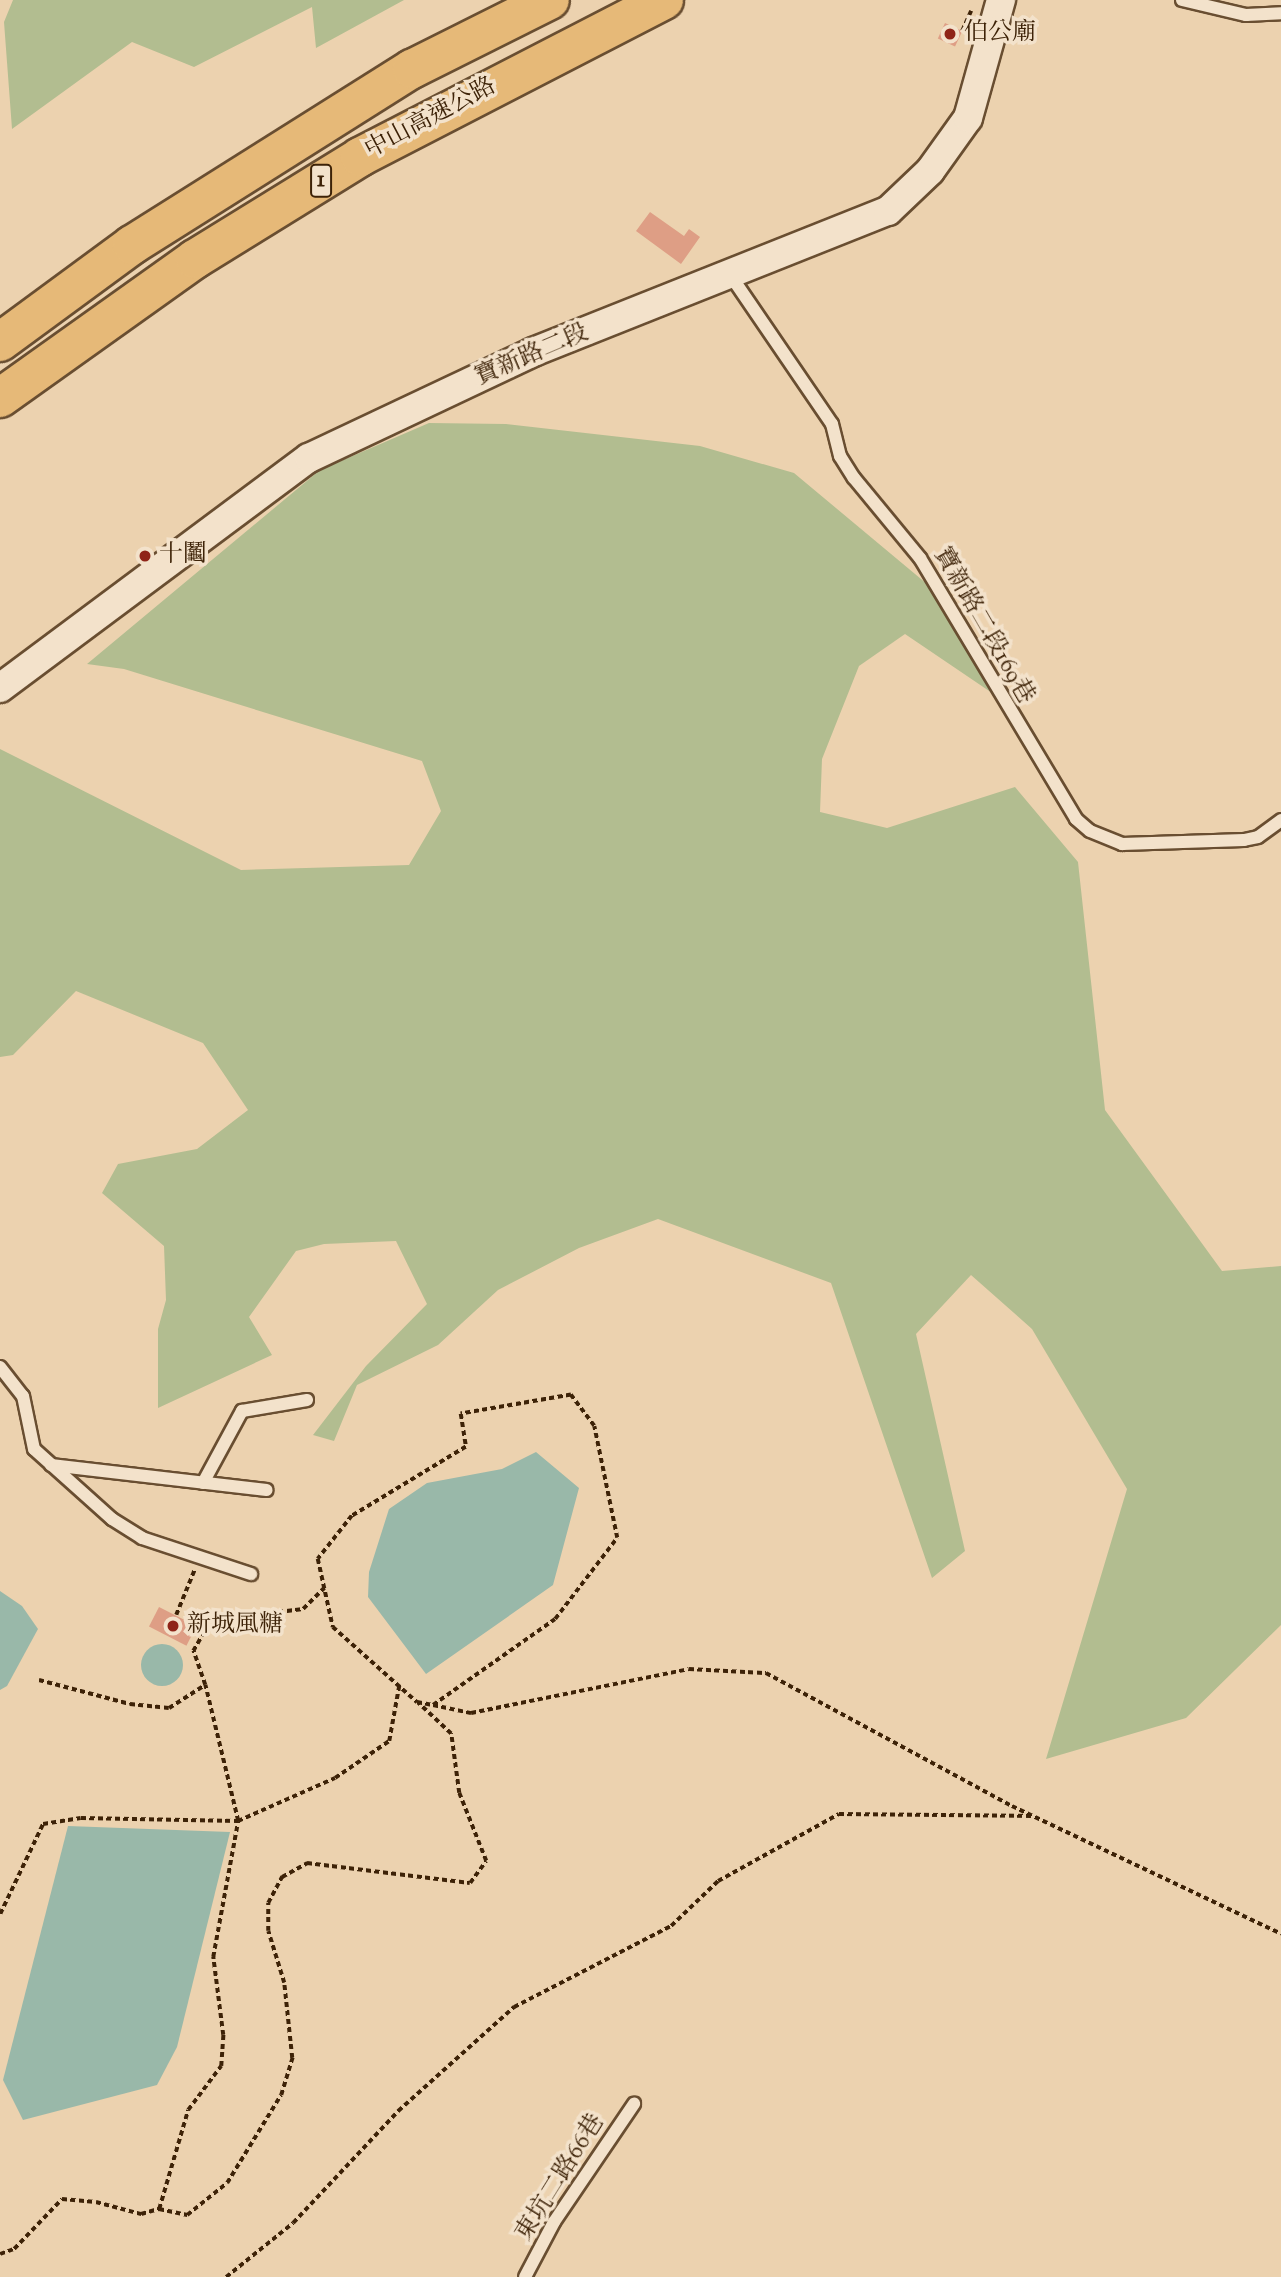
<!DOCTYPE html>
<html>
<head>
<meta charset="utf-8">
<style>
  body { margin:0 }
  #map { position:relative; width:1281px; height:2277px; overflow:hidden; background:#ecd2af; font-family:"Sorts Mill Goudy","Noto Serif TC",serif }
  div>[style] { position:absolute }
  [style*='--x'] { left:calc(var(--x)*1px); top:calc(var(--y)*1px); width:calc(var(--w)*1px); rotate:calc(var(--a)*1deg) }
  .green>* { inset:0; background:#b2bd90 }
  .water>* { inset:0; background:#99b8a9 }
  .round { border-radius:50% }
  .building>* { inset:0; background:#de9e85; transform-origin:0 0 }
  .path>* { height:3.5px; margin-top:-1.75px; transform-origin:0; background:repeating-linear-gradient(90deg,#3d2207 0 5px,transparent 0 8.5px) }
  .roads { filter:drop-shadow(2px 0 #694e31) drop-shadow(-2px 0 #694e31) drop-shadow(0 2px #694e31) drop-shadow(0 -2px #694e31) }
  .service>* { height:12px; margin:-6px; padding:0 6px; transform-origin:6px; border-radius:6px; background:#f3e2cb }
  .tertiary>* { height:28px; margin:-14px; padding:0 14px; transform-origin:14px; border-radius:14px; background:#f3e2cb }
  .motorway>* { height:38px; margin:-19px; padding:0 19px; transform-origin:19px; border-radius:19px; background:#e6b978 }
  .dots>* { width:19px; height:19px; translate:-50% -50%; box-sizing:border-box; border:4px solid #f3e2cb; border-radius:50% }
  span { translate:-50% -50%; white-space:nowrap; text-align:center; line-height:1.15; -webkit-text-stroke:7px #f3e2cb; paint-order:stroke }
  .shield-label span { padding:2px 5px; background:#f3e2cb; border:2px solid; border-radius:5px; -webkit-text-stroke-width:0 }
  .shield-label { font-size:23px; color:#3d2207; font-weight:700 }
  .poi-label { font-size:24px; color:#3d2207 }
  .left { translate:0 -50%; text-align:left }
  .street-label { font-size:24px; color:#3d2207 }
</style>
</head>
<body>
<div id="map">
  <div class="green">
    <div style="clip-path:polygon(13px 0,404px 0,316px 48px,312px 7px,194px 67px,132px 42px,12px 129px,4px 22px)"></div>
    <div style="clip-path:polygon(429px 423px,506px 424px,700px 446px,794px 473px,927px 584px,998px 697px,905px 634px,859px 666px,822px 759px,820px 812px,887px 828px,1015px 787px,1078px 862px,1105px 1110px,1222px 1271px,1281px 1266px,1281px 1625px,1186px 1718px,1046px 1759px,1127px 1489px,1032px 1329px,971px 1275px,916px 1334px,965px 1551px,932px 1578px,831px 1283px,658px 1219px,579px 1248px,498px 1290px,438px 1345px,357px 1385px,334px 1441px,313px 1435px,366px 1366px,427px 1304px,396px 1241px,324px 1244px,296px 1251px,249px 1317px,272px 1355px,158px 1408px,158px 1329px,166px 1300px,164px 1246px,102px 1193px,118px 1164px,197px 1149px,248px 1110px,203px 1043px,76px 991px,13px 1055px,0 1057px,0 749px,241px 870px,409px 865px,441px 811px,422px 761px,124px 669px,87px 664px,320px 470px)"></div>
  </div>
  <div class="water">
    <div style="clip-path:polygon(536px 1452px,579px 1488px,553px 1585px,426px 1674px,368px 1597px,369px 1572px,389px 1509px,427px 1483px,502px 1469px)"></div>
    <div style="clip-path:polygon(0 1591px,22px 1606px,38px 1629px,7px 1686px,0 1690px)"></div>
    <div class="round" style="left:141px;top:1644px;width:42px;height:42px"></div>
    <div style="clip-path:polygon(68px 1826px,230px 1832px,177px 2047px,157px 2085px,23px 2120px,3px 2080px)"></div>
  </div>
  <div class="building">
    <div style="left:945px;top:23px;width:19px;height:17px;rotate:25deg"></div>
    <div style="clip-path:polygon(650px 212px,684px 236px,689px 229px,700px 237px,681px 264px,636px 231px)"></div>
    <div style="left:159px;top:1607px;width:42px;height:22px;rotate:27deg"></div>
  </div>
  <div class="path">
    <div style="--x:962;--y:31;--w:22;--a:-66"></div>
    <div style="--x:176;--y:1615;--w:48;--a:-67.8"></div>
    <div style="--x:39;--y:1680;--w:94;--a:14.8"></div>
    <div style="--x:130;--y:1704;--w:39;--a:6"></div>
    <div style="--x:169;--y:1708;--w:43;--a:-32.6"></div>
    <div style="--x:433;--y:1705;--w:149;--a:-35.2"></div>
    <div style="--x:555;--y:1619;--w:102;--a:-52.6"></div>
    <div style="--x:617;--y:1538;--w:114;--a:-101.6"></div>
    <div style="--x:594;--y:1426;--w:39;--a:-127"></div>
    <div style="--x:571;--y:1395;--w:112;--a:170.2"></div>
    <div style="--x:461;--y:1414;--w:33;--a:81"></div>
    <div style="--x:466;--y:1447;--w:133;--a:148.8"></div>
    <div style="--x:352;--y:1516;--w:55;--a:128.3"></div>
    <div style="--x:318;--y:1559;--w:70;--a:77.6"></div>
    <div style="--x:333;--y:1627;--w:113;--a:41.8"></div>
    <div style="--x:417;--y:1702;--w:16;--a:11"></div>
    <div style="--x:433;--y:1705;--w:39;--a:12"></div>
    <div style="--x:471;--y:1713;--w:222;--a:-11.4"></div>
    <div style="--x:689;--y:1669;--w:77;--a:3"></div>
    <div style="--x:766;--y:1673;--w:280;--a:28.4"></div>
    <div style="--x:1012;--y:1806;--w:298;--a:25.4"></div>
    <div style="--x:0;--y:1914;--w:100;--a:-64.5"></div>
    <div style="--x:43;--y:1824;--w:38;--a:-9"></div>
    <div style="--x:81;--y:1818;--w:157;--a:1.1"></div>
    <div style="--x:238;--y:1821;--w:106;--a:-23.9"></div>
    <div style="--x:335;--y:1778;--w:65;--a:-34.4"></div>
    <div style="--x:389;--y:1741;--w:56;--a:-79.7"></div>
    <div style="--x:159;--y:2209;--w:29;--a:12"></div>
    <div style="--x:187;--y:2215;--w:51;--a:-38.7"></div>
    <div style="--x:227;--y:2183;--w:103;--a:-58.5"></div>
    <div style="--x:281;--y:2095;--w:39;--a:-73"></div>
    <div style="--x:292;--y:2058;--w:75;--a:-96.1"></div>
    <div style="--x:284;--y:1983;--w:54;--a:-107.1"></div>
    <div style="--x:268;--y:1931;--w:28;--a:-90"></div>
    <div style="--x:268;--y:1903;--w:30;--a:-62"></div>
    <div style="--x:282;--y:1877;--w:29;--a:-29"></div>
    <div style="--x:307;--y:1863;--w:164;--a:7"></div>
    <div style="--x:470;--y:1883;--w:27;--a:-54"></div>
    <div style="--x:486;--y:1861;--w:73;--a:-111.7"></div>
    <div style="--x:459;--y:1793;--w:60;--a:-97.7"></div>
    <div style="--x:451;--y:1734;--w:45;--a:-136.8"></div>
    <div style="--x:0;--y:2254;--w:15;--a:-20"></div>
    <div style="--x:14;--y:2249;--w:69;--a:-46.2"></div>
    <div style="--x:62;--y:2199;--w:34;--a:5"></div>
    <div style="--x:96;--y:2202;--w:47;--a:14.9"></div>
    <div style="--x:141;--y:2214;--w:19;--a:-16"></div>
    <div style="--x:159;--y:2209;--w:103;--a:-73.7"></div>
    <div style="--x:188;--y:2110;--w:55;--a:-53.1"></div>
    <div style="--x:221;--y:2066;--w:31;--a:-86"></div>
    <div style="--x:223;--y:2035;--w:79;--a:-97.3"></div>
    <div style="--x:213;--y:1957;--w:138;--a:-79.6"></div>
    <div style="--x:238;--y:1821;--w:140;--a:-103.6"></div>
    <div style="--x:205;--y:1685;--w:36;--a:-109"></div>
    <div style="--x:193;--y:1651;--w:36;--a:-60"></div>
    <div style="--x:211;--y:1620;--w:93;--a:-6.8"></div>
    <div style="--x:303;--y:1609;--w:30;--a:-45"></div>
    <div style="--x:226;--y:2277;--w:86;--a:-38.9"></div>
    <div style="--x:293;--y:2223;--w:154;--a:-46.8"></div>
    <div style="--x:398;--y:2111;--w:156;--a:-41.9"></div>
    <div style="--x:514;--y:2007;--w:177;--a:-27.3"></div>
    <div style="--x:671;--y:1926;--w:65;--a:-43.8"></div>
    <div style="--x:718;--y:1881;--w:138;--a:-29"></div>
    <div style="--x:839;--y:1814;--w:192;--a:0.6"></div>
  </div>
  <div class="roads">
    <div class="service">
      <div style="--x:1182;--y:0;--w:66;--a:13.2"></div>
      <div style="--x:1246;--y:15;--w:35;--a:-3"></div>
      <div style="--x:731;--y:276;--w:179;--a:55.7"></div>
      <div style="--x:832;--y:424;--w:33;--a:76"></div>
      <div style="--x:840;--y:456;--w:26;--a:58"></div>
      <div style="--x:854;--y:478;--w:104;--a:50.5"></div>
      <div style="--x:920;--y:558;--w:304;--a:59.1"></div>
      <div style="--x:1076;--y:819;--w:18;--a:41"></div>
      <div style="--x:1090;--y:831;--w:35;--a:22"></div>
      <div style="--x:1122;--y:844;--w:122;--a:-1.9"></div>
      <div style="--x:1244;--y:840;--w:14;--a:-12"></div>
      <div style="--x:1258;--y:837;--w:29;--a:-36"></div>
      <div style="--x:0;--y:1367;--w:37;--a:52"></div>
      <div style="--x:23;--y:1396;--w:54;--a:78.3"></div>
      <div style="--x:34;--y:1449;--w:105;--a:41.9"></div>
      <div style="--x:112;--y:1519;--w:36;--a:32"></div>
      <div style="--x:142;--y:1538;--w:115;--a:18.3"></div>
      <div style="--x:51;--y:1465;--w:217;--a:6.6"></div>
      <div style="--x:203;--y:1483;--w:82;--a:-61.6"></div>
      <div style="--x:242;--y:1411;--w:66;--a:-9.6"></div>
      <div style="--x:525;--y:2277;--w:62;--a:-62.2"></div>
      <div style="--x:554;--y:2222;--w:143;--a:-55.9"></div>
    </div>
    <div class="tertiary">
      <div style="--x:0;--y:688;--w:385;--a:-36.7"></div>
      <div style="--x:309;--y:458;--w:248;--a:-25.3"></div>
      <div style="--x:533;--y:352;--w:382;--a:-21.7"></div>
      <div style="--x:888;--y:211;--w:58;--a:-43.6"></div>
      <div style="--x:930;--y:171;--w:65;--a:-54.4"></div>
      <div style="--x:968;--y:118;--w:123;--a:-74.4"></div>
    </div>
    <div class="motorway">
      <div style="--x:0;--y:342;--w:164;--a:-36.3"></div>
      <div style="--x:132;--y:245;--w:331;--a:-32.2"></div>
      <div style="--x:412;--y:69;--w:154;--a:-26.6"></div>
      <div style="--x:0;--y:398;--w:239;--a:-35.5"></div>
      <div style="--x:195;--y:259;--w:194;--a:-31.7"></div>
      <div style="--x:360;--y:157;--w:342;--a:-27.3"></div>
    </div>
  </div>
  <div class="dots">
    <div style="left:950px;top:34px;background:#8f2418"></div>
    <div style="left:145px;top:556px;background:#8f2418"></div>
    <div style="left:173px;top:1626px;background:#8f2418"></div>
  </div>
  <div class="shield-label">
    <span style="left:321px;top:181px">1</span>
  </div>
  <div class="poi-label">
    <span class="left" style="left:964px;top:34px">伯公廟</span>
    <span class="left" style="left:159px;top:556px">十鬮</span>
    <span class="left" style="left:187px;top:1626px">新城風糖</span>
  </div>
  <div class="street-label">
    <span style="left:431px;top:119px;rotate:-28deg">中山高速公路</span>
    <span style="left:532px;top:356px;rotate:-23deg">寶新路二段</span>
    <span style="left:983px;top:626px;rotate:60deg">寶新路二段169巷</span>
    <span style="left:561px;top:2178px;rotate:-58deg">東坑二路66巷</span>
  </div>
</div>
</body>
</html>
